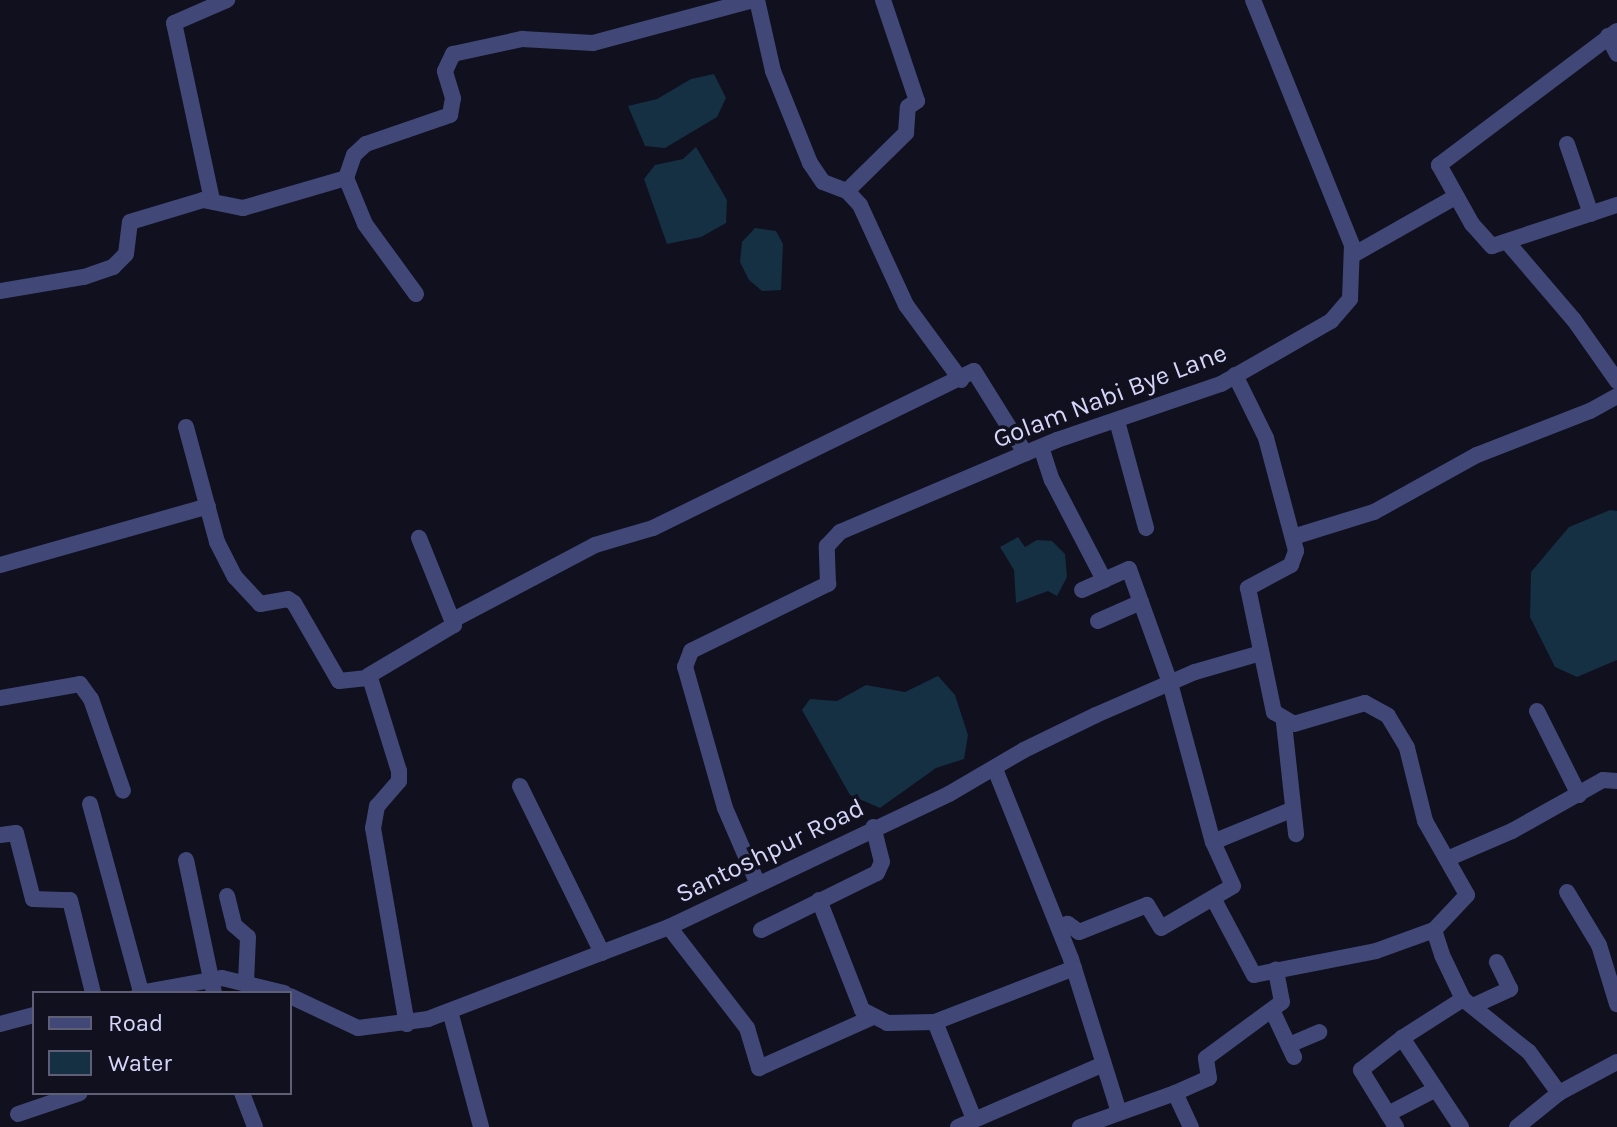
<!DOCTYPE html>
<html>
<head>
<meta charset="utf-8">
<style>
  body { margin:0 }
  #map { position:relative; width:1617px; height:1127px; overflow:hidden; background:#10101f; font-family:Karla,sans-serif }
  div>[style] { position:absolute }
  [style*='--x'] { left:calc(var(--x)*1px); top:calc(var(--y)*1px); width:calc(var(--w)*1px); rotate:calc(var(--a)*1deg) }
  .water>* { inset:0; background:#152f43 }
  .minor>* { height:16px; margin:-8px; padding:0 8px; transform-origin:8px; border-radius:8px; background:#414878 }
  span { translate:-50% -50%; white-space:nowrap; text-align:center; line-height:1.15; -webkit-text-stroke:7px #10101f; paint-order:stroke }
  .street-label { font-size:26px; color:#d3d6f9 }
  .legend { position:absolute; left:32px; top:991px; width:260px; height:104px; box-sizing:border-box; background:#10101f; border:2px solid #5e5f76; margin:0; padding:10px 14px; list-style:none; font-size:24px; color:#d3d6f9 }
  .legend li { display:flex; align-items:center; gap:16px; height:40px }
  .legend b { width:40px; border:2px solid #5e5f76 }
</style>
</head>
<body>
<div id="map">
  <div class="water">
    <div style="clip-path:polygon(714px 74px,726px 98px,717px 117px,665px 148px,645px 146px,628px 106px,657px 99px,691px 79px)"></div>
    <div style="clip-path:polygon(696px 147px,727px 200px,726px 223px,701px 237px,667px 244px,644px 179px,655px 165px,683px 159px)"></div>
    <div style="clip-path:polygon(755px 228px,776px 231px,783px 244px,781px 290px,762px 291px,749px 280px,740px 262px,742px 242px)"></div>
    <div style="clip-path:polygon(1610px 510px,1617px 511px,1617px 660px,1577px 677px,1555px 667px,1530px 617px,1531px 572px,1569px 527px)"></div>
    <div style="clip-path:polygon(1018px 537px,1025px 547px,1037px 540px,1052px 541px,1065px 554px,1067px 577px,1057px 596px,1048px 591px,1016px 603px,1014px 570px,1000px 547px)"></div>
    <div style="clip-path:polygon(938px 676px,955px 695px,968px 735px,964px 759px,936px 768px,880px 808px,850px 795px,802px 710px,810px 699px,837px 701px,866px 685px,905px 692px)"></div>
  </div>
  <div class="minor">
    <div style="--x:757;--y:0;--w:73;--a:77.3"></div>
    <div style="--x:773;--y:71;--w:99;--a:68.1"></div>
    <div style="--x:810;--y:163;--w:23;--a:56"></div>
    <div style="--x:823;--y:182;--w:26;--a:21"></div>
    <div style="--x:847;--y:191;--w:19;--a:47"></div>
    <div style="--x:860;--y:205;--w:110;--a:65.3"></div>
    <div style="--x:906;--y:305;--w:93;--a:53.7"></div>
    <div style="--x:1617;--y:31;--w:223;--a:143"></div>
    <div style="--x:1439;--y:165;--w:68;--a:60.8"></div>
    <div style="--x:1472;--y:224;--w:30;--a:48"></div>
    <div style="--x:1492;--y:246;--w:132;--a:-18.2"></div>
    <div style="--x:1608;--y:36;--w:20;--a:63"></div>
    <div style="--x:1567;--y:144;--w:74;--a:71.1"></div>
    <div style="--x:847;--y:191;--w:83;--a:-44.5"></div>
    <div style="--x:906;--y:133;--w:26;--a:-86"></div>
    <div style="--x:908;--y:107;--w:11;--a:-34"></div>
    <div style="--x:917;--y:101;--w:107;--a:-108.6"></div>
    <div style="--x:212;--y:200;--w:181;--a:-102.1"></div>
    <div style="--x:174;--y:23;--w:58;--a:-23.5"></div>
    <div style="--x:1508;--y:243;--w:101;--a:49.4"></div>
    <div style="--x:1574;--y:320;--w:75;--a:54.8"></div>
    <div style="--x:1353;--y:255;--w:117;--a:-29.6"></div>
    <div style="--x:0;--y:291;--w:85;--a:-9.5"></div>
    <div style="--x:84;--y:277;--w:31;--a:-19"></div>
    <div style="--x:113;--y:267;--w:18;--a:-45"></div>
    <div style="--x:126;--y:254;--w:32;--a:-83"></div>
    <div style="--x:130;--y:222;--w:76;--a:-16.8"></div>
    <div style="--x:203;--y:200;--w:41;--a:11.3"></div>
    <div style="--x:243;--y:208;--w:107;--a:-16.2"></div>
    <div style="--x:416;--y:294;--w:87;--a:-126.1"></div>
    <div style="--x:365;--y:224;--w:50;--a:-112.4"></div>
    <div style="--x:346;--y:178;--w:24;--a:-71"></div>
    <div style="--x:354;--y:155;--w:16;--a:-43"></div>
    <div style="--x:366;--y:144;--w:89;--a:-19"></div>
    <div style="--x:450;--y:115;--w:17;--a:-80"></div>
    <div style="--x:453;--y:98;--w:28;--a:-107"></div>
    <div style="--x:445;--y:71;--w:19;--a:-65"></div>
    <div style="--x:453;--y:54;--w:71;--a:-12.3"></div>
    <div style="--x:522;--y:39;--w:71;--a:3.2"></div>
    <div style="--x:593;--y:43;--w:167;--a:-15"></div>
    <div style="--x:1235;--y:375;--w:70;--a:63.8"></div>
    <div style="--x:1266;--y:438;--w:117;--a:75.1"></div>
    <div style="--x:1296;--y:551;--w:15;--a:110"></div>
    <div style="--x:1291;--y:565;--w:49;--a:151.9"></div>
    <div style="--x:1248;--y:588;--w:127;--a:78.2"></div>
    <div style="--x:1274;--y:712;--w:23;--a:31"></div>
    <div style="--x:1294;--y:724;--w:74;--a:-16.5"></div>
    <div style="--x:1365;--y:703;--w:26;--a:29"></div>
    <div style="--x:1388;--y:716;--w:37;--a:59"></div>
    <div style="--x:1407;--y:748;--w:75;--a:76.1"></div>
    <div style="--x:1425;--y:821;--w:85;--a:60.4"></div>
    <div style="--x:1467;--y:895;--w:48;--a:133.3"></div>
    <div style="--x:1434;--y:930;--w:26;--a:72"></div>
    <div style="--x:1442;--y:955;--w:49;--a:64.5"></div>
    <div style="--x:1463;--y:999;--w:85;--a:38.8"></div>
    <div style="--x:1529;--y:1052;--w:51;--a:53.8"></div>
    <div style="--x:1117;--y:421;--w:111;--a:74.8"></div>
    <div style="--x:186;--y:427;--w:119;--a:74.9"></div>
    <div style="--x:217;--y:542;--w:39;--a:63"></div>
    <div style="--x:235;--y:577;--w:37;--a:47"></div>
    <div style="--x:260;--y:604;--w:28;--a:-10"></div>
    <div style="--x:288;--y:599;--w:7;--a:34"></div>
    <div style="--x:294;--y:603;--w:90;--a:60"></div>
    <div style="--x:339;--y:681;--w:31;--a:-6"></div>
    <div style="--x:370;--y:678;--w:97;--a:72.7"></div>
    <div style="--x:399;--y:771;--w:10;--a:90"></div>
    <div style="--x:399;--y:781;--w:33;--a:131"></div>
    <div style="--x:377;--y:806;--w:22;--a:100"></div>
    <div style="--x:373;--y:828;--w:199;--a:80.2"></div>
    <div style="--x:1041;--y:447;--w:35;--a:72"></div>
    <div style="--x:1052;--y:480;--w:113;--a:62.5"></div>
    <div style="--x:1104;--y:580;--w:27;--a:-24"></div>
    <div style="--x:1129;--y:569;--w:121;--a:70.2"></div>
    <div style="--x:1170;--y:683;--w:165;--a:74.9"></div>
    <div style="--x:1213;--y:842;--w:48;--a:65.6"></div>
    <div style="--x:1233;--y:886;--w:83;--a:149.7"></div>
    <div style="--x:1161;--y:928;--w:27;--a:-121"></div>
    <div style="--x:1147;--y:905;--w:73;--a:158.3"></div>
    <div style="--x:1079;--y:932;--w:14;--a:-144"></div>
    <div style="--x:1068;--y:924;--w:9;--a:148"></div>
    <div style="--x:1293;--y:537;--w:85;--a:-17.2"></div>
    <div style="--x:1374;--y:512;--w:118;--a:-29"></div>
    <div style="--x:1477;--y:455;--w:121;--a:-21.3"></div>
    <div style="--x:1590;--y:411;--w:31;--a:-29"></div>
    <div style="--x:0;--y:565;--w:216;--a:-15.8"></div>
    <div style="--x:1082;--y:590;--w:24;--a:-24"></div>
    <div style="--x:453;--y:620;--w:161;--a:-27.8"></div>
    <div style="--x:595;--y:545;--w:60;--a:-16.3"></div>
    <div style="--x:653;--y:528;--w:357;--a:-26.1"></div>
    <div style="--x:974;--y:371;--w:97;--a:58.1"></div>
    <div style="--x:1098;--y:621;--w:47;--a:-23.8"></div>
    <div style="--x:368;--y:676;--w:100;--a:-30.7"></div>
    <div style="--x:454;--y:625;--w:94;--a:-111.9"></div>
    <div style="--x:0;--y:698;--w:81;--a:-9.9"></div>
    <div style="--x:80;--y:684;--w:19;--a:54"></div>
    <div style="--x:91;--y:699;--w:97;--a:70.8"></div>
    <div style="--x:1537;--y:711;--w:94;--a:63.4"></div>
    <div style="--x:1284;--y:723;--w:112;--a:83.8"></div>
    <div style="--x:995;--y:769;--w:205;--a:68.2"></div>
    <div style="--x:1071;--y:959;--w:157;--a:72.6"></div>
    <div style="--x:520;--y:786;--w:186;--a:63.8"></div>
    <div style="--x:90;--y:804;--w:195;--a:74.8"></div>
    <div style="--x:0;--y:835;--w:16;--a:-7"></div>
    <div style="--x:16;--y:833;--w:68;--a:75.6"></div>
    <div style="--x:33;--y:899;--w:37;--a:2"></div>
    <div style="--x:70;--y:900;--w:96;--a:76.1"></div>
    <div style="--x:1213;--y:842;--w:84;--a:-22.3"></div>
    <div style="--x:1447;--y:859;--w:71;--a:-23.3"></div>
    <div style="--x:1512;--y:831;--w:104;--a:-29.3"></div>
    <div style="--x:1603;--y:780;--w:14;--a:4"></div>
    <div style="--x:186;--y:860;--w:136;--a:78.1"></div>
    <div style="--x:757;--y:882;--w:81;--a:-113.4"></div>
    <div style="--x:725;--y:808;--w:147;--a:-105.8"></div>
    <div style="--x:685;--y:667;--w:17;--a:-69"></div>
    <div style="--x:691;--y:651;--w:153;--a:-26.1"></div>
    <div style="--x:828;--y:584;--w:38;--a:-92"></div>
    <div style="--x:827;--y:546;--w:19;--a:-47"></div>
    <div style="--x:840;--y:532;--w:236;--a:-23"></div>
    <div style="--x:1057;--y:440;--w:173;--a:-18.9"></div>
    <div style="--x:1221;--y:384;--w:127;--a:-29.8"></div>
    <div style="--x:1331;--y:321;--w:29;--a:-49"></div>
    <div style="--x:1350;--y:299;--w:54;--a:-87.9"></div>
    <div style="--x:1352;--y:245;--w:264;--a:-112"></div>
    <div style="--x:1567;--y:892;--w:62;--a:58.9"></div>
    <div style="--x:1599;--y:945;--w:62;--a:73"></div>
    <div style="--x:227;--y:896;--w:30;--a:76"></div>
    <div style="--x:234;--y:925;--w:18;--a:41"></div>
    <div style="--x:248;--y:937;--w:45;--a:92.5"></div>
    <div style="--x:1213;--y:898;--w:87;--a:62"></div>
    <div style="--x:1254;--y:975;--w:124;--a:-11.1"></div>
    <div style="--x:1376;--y:951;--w:62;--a:-19.9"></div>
    <div style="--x:819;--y:900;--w:118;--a:68.6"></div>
    <div style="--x:862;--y:1010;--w:28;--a:27"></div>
    <div style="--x:887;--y:1023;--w:48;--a:-1.2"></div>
    <div style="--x:935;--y:1022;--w:149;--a:-21.2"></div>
    <div style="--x:669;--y:927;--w:128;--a:52.3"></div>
    <div style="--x:747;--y:1028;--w:42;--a:73.3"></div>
    <div style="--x:759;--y:1068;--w:123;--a:-24.1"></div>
    <div style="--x:761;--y:930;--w:129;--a:-26.2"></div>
    <div style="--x:877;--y:873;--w:12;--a:-66"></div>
    <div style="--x:882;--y:862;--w:36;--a:-104"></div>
    <div style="--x:139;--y:993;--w:84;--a:-10.2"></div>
    <div style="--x:222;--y:978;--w:64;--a:13.6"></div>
    <div style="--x:290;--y:996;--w:75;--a:25.2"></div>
    <div style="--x:358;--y:1028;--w:71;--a:-7.3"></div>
    <div style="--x:428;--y:1019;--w:258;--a:-20.9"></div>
    <div style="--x:669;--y:927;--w:310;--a:-25.4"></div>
    <div style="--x:949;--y:794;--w:87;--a:-30.4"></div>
    <div style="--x:1024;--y:750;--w:80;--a:-25.9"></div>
    <div style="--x:1096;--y:715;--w:108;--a:-23.5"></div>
    <div style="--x:1195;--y:672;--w:69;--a:-16.1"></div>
    <div style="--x:1473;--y:1006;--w:41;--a:-24.7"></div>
    <div style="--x:1510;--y:989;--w:30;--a:-116"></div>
    <div style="--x:1272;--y:1010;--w:52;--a:64.9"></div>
    <div style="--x:450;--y:1011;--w:120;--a:75"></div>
    <div style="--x:935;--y:1022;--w:105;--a:68.1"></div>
    <div style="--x:0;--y:1024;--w:35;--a:-15"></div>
    <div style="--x:1289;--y:1045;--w:33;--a:-23"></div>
    <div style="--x:242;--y:1093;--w:36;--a:69"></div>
    <div style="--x:1175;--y:1093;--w:37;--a:-24"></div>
    <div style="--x:1209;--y:1078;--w:20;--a:-99"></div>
    <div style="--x:1206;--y:1058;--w:94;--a:-36.4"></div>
    <div style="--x:1282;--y:1002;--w:33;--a:-101"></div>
    <div style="--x:18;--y:1114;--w:65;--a:-18.7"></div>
    <div style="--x:1388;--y:1114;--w:54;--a:-27.5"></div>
    <div style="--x:958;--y:1127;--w:156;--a:-23.4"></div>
    <div style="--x:1080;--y:1127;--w:101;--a:-19.7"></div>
    <div style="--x:1175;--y:1093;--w:38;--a:65"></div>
    <div style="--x:1396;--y:1127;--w:67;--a:-121.6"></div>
    <div style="--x:1361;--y:1070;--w:52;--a:-38"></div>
    <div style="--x:1461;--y:1127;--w:107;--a:-123.5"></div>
    <div style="--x:1402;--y:1038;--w:72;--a:-32.6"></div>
    <div style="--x:1517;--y:1127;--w:54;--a:-39"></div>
    <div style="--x:1559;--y:1093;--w:66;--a:-28.1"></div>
  </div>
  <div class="street-label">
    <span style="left:1110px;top:396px;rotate:-21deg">Golam Nabi Bye Lane</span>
    <span style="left:770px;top:851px;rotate:-26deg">Santoshpur Road</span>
  </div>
  <ul class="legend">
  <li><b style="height:10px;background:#414878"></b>Road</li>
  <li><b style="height:22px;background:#152f43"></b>Water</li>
  </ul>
</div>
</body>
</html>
